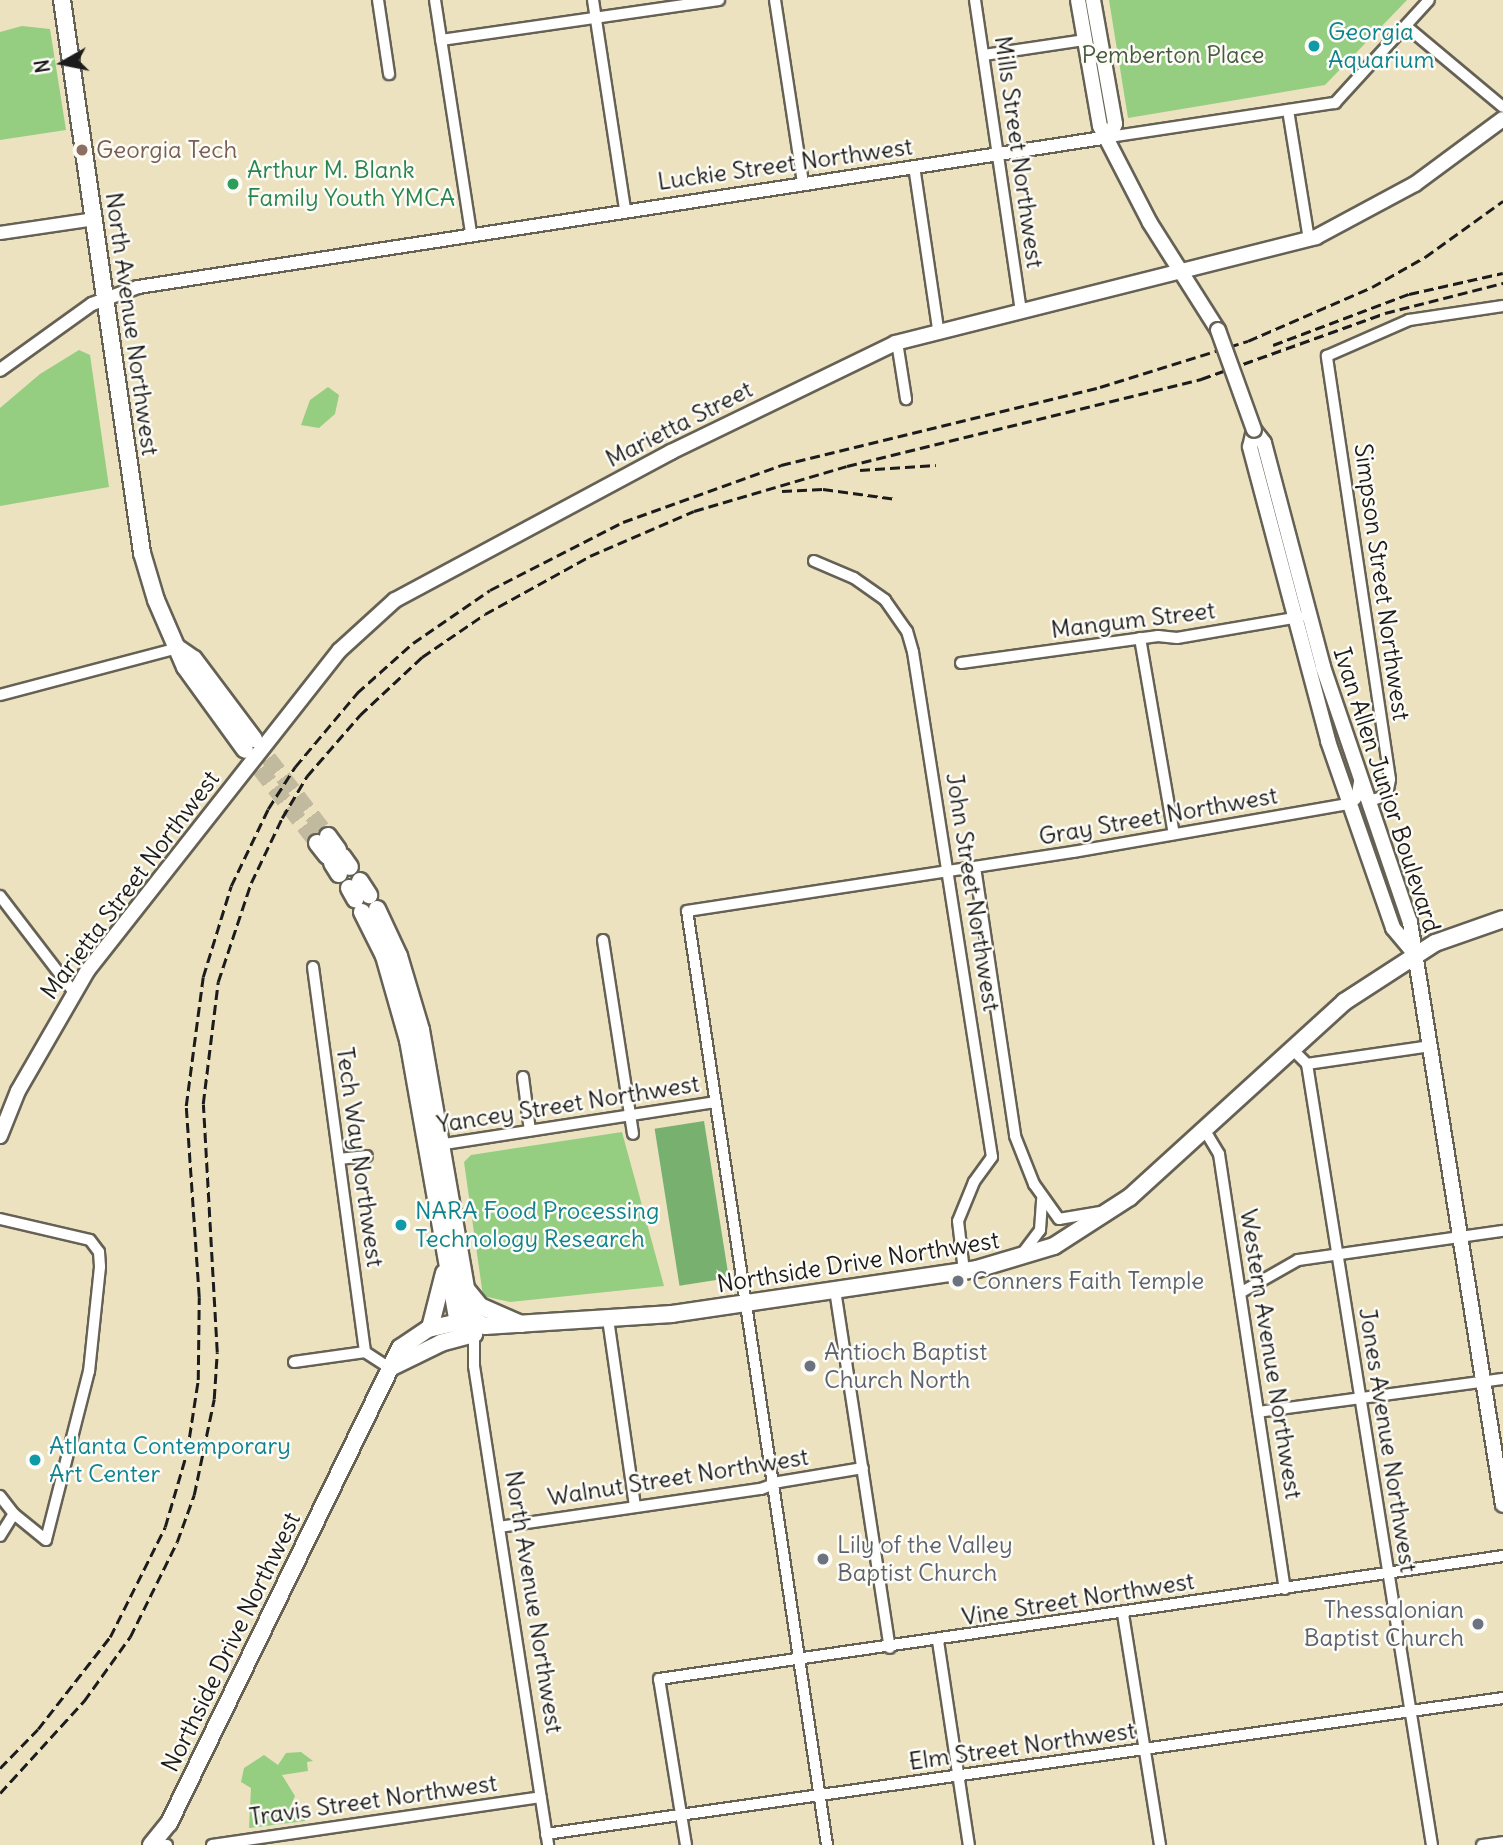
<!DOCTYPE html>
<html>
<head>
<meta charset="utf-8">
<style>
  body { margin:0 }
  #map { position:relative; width:1503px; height:1845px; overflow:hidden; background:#ece2c0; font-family:Delius,sans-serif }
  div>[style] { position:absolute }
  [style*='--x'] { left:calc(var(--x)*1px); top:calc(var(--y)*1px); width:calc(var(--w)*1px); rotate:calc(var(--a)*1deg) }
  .green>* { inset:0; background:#95ce81 }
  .forest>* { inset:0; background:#78b16f; transform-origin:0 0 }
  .trunk-tunnel>* { height:16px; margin-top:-8px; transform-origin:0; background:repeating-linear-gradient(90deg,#c2ba9f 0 16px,transparent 0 24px) }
  .roads { filter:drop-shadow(2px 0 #656155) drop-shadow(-2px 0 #656155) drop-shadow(0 2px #656155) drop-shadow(0 -2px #656155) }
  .minor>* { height:10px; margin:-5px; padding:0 5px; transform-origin:5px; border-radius:5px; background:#fff }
  .tertiary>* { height:12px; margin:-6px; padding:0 6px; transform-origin:6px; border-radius:6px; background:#fff }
  .secondary>* { height:14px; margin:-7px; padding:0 7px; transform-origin:7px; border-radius:7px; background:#fff }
  .primary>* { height:16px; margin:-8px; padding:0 8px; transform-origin:8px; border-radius:8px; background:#fff }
  .trunk>* { height:16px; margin:-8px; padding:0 8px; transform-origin:8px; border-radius:8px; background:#fff }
  .rail>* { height:2.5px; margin-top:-1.25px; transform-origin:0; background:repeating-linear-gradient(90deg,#1c1c1c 0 10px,transparent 0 15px) }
  .bridges { filter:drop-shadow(2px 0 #656155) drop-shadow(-2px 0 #656155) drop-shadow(0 2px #656155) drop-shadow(0 -2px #656155) }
  .secondary-bridge>* { height:14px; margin:-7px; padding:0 7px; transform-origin:7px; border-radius:7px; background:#fff }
  .dots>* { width:19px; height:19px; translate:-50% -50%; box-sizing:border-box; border:4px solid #fdfcf7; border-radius:50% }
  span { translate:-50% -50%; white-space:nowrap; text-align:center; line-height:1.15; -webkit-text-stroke:5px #fdfcf7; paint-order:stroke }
  .culture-label { font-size:24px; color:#0d838f }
  .left { translate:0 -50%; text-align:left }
  .park-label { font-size:24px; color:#465a3f }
  .education-label { font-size:24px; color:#785e54 }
  .street-label { font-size:24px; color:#1c1c1c }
  .leisure-label { font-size:24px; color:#27864d }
  .worship-label { font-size:24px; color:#5b616d }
  .right { translate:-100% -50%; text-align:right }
  .north { position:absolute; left:28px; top:28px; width:70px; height:70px; -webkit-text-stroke:5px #fdfcf7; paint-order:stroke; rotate:261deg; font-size:19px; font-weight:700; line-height:28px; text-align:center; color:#1c1c1c }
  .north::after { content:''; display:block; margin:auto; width:24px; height:32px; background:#1c1c1c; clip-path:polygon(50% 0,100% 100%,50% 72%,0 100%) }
</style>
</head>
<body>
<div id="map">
  <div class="green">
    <div style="clip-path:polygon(1109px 0,1407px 0,1325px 85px,1128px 118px)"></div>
    <div style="clip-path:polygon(22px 26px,50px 29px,66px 130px,0 140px,0 32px)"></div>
    <div style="clip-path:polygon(79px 350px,90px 355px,109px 487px,0 506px,0 408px,40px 374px)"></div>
    <div style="clip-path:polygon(328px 387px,339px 395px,335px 414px,319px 428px,301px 425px,310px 400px)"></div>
    <div style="clip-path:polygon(622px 1132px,664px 1286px,510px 1302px,483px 1296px,464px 1162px,471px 1155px)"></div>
    <div style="clip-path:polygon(301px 1752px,313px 1761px,307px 1762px,308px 1771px,282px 1775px,295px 1796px,289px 1810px,304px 1811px,305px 1821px,249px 1828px,251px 1788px,241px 1782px,244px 1768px,264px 1755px,278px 1765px,286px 1753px)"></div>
  </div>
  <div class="forest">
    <div style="left:704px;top:1121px;width:159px;height:50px;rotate:81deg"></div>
  </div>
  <div class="trunk-tunnel">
    <div style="--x:254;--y:739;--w:122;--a:52.7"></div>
    <div style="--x:245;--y:750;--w:118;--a:52.3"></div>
  </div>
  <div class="roads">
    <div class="minor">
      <div style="--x:378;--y:0;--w:75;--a:81.5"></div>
      <div style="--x:435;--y:0;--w:235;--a:81.2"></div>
      <div style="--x:593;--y:0;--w:211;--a:81.3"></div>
      <div style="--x:775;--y:0;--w:184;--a:81.3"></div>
      <div style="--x:975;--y:0;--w:313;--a:81.6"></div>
      <div style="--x:1406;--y:26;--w:126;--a:39.9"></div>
      <div style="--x:441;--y:40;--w:281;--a:-8.2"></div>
      <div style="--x:984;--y:55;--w:101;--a:-8.5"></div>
      <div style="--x:1288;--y:110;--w:131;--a:80.8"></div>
      <div style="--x:1109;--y:137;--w:229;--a:-8.6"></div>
      <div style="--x:1335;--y:103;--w:139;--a:-47.6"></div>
      <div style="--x:914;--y:166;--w:165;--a:81.6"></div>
      <div style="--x:897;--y:342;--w:58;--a:81"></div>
      <div style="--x:814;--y:561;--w:43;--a:23"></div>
      <div style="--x:854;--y:578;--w:38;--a:35"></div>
      <div style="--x:885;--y:600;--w:38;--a:55"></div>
      <div style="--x:907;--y:631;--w:22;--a:74"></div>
      <div style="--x:913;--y:652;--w:511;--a:81.11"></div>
      <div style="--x:992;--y:1157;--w:31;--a:126"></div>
      <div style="--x:974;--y:1182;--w:42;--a:112.3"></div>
      <div style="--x:958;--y:1221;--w:50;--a:83.2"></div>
      <div style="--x:1140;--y:638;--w:199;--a:80.2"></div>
      <div style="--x:961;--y:663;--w:199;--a:-7.8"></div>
      <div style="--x:1158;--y:636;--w:19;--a:6"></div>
      <div style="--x:1177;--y:638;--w:125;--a:-9.7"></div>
      <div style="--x:0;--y:695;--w:184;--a:-14.8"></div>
      <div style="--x:1370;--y:801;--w:18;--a:-19"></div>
      <div style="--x:1387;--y:795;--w:16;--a:-79"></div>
      <div style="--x:1390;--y:779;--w:428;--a:-98.5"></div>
      <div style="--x:1327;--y:356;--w:90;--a:-23.7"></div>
      <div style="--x:1409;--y:320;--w:95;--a:-8.5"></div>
      <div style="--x:975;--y:867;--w:272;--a:81.5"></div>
      <div style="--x:1015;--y:1136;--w:52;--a:68.4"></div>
      <div style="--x:1034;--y:1184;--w:43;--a:54.5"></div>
      <div style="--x:1059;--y:1219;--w:42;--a:-9.7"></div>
      <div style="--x:0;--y:896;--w:120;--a:52.5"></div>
      <div style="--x:603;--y:940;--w:196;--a:81.2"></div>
      <div style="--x:313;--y:967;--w:388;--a:82.3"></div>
      <div style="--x:1291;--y:1048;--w:23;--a:45"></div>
      <div style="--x:1307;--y:1064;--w:791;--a:80.91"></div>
      <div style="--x:1307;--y:1064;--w:125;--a:-8.3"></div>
      <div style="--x:523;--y:1077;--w:54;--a:82.6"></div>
      <div style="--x:1204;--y:1129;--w:29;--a:59"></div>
      <div style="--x:1219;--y:1154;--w:440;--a:81.4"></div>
      <div style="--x:438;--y:1145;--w:280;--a:-8.8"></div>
      <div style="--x:339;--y:1159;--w:28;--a:-6"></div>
      <div style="--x:0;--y:1219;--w:92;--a:13.1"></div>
      <div style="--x:90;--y:1240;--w:15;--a:53"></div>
      <div style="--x:99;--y:1252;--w:15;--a:86"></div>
      <div style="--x:100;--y:1267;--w:105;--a:96"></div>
      <div style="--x:89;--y:1371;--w:174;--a:104.3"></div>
      <div style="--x:46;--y:1540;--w:41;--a:-140.9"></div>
      <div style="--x:14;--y:1514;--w:23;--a:-128"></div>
      <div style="--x:1022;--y:1254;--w:30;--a:-53"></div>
      <div style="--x:1040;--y:1230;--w:31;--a:-86"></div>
      <div style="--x:835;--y:1290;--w:362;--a:81.3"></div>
      <div style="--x:1240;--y:1293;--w:67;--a:-29.6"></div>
      <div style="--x:1298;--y:1260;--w:207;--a:-8.1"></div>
      <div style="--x:608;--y:1319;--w:190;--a:81.8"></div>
      <div style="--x:474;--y:1334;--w:32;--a:90"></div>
      <div style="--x:474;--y:1366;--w:485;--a:81.2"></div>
      <div style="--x:294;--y:1362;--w:72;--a:-8"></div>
      <div style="--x:365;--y:1352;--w:30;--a:33"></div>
      <div style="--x:1258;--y:1412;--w:247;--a:-7.7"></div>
      <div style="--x:499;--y:1527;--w:265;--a:-8.3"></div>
      <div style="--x:761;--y:1489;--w:19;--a:-21"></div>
      <div style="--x:779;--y:1482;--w:85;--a:-9.5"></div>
      <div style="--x:0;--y:1536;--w:26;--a:-58"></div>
      <div style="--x:1123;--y:1614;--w:234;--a:80.9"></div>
      <div style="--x:938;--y:1641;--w:206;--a:81.4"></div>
      <div style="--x:546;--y:1834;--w:967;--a:-8.09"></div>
      <div style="--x:166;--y:1845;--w:1;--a:0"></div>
      <div style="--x:212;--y:1845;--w:332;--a:-8.3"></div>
      <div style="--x:686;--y:1845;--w:168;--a:-99.2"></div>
      <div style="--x:659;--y:1679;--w:853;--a:-8.29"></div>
      <div style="--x:827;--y:1845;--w:944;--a:-98.52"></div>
      <div style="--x:687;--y:911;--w:390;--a:-8.7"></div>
      <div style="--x:1073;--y:852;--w:279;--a:-9.9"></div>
      <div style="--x:1348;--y:804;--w:9;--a:-32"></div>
      <div style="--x:1356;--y:799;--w:17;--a:-80"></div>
      <div style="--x:1482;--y:1845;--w:21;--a:-8"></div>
    </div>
    <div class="tertiary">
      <div style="--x:0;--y:233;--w:96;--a:-8.4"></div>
      <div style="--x:0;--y:370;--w:113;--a:-35.7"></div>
      <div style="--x:92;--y:304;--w:49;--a:-20.3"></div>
      <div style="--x:138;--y:287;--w:983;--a:-8.78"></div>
    </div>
    <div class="secondary">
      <div style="--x:1078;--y:0;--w:128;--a:80.1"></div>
      <div style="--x:1100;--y:126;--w:109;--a:62.7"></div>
      <div style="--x:1150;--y:223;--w:127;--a:57.6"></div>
      <div style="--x:1093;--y:0;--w:126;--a:79.9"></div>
      <div style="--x:1115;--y:124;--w:14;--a:115"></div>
      <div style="--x:1254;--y:430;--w:16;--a:52"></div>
      <div style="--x:1264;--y:443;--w:232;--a:75.2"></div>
      <div style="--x:1323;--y:667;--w:269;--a:71.2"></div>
      <div style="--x:1410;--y:922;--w:590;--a:80.94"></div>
      <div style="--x:1254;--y:430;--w:17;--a:103"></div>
      <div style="--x:1250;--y:447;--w:304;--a:75.1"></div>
      <div style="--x:1328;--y:741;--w:198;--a:70.8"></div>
      <div style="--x:1393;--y:928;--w:35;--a:50"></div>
      <div style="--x:0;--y:1136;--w:48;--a:-68.2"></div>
      <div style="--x:18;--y:1091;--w:140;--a:-60"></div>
      <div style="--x:88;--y:970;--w:407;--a:-51.8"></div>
      <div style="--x:340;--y:650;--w:74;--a:-42.3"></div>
      <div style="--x:395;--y:600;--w:313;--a:-28.2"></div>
      <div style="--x:671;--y:452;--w:249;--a:-25.9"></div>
      <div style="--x:895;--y:343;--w:434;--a:-14.1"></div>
      <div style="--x:1316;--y:237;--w:112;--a:-28.2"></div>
      <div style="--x:1415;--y:184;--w:109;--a:-36.5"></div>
    </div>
    <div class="primary">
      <div style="--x:472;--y:1319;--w:15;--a:28"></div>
      <div style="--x:485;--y:1326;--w:187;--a:-3.7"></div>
      <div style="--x:672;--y:1314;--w:308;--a:-8.4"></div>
      <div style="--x:977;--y:1269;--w:80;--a:-16.6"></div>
      <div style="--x:1054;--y:1246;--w:90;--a:-32.8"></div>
      <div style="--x:1130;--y:1197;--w:290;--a:-42.3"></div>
      <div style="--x:1344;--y:1002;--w:108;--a:-33"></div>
      <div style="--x:1435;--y:943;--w:72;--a:-19.4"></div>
    </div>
    <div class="trunk">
      <div style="--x:62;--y:0;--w:559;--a:81.77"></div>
      <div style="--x:142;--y:553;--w:49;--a:73.4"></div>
      <div style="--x:156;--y:600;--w:73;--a:66.6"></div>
      <div style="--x:185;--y:667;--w:102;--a:54.1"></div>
      <div style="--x:178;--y:648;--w:19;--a:35"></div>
      <div style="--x:194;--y:659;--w:100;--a:53.1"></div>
      <div style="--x:328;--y:836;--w:17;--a:54"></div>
      <div style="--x:317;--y:843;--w:16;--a:52"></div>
      <div style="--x:343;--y:857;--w:12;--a:55"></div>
      <div style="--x:332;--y:863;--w:13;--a:58"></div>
      <div style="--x:360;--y:881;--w:17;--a:57"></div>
      <div style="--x:349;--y:888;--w:13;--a:61"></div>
      <div style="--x:377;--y:909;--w:52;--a:64.9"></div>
      <div style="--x:399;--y:956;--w:77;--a:73.4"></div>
      <div style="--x:421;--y:1030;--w:309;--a:80.1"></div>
      <div style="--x:474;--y:1334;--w:34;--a:165"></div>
      <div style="--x:441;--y:1343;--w:57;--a:153.9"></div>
      <div style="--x:362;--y:912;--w:49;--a:63.4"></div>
      <div style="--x:384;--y:956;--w:87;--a:74.1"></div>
      <div style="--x:408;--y:1040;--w:292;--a:80"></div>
      <div style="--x:468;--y:1291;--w:19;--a:51"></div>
      <div style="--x:480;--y:1306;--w:45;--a:23.7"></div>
      <div style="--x:430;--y:1328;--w:57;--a:-75.7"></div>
      <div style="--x:151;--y:1845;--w:28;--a:-51"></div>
      <div style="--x:169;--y:1823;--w:528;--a:-64.07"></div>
      <div style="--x:400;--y:1348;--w:34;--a:-34"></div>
      <div style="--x:428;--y:1329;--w:45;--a:-12.8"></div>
    </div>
  </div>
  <div class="rail">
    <div style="--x:1273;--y:345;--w:145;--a:-20.6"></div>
    <div style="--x:1409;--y:294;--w:96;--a:-12.6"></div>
    <div style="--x:860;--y:470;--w:76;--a:-3.8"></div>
    <div style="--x:782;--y:491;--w:41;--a:-2.8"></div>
    <div style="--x:823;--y:489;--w:74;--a:7.8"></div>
    <div style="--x:0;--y:1768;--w:54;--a:-45.7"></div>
    <div style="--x:38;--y:1729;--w:117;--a:-52"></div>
    <div style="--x:110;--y:1637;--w:123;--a:-63.4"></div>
    <div style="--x:165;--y:1527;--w:78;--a:-73.7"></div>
    <div style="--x:187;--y:1452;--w:73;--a:-81.3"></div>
    <div style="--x:198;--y:1380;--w:83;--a:-89.3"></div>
    <div style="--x:199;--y:1297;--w:191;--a:-93.9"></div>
    <div style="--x:186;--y:1106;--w:130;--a:-82.5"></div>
    <div style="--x:203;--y:977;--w:95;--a:-72.9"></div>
    <div style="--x:231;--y:886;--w:85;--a:-64.3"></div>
    <div style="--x:268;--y:809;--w:50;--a:-57.3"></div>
    <div style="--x:295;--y:767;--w:97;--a:-50"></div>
    <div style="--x:357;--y:693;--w:75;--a:-41.8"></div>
    <div style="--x:413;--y:643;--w:93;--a:-34.5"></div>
    <div style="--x:490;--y:590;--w:149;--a:-27.1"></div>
    <div style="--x:623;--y:522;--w:168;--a:-19.8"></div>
    <div style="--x:781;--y:465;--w:328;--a:-13.7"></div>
    <div style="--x:1100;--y:387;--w:155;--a:-17.3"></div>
    <div style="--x:1248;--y:341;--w:135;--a:-23.5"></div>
    <div style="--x:1372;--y:287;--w:61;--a:-29.5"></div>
    <div style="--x:1425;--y:257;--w:96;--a:-35.7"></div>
    <div style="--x:0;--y:1793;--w:125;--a:-47.6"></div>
    <div style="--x:84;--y:1701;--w:79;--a:-54.3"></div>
    <div style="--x:130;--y:1637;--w:106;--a:-63.7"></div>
    <div style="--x:177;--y:1542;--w:50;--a:-70.1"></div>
    <div style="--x:194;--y:1495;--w:98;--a:-78.2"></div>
    <div style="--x:214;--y:1399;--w:47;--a:-86.3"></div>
    <div style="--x:217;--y:1352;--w:248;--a:-93.2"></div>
    <div style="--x:203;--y:1104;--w:123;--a:-83"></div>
    <div style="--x:218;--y:982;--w:104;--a:-71.6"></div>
    <div style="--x:251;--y:883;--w:72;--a:-64.5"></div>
    <div style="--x:282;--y:818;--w:49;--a:-59.2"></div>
    <div style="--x:307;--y:776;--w:81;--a:-49"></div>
    <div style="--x:360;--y:715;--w:85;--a:-43.1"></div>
    <div style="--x:422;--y:657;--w:76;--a:-34.3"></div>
    <div style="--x:485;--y:614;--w:120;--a:-28.9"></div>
    <div style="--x:590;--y:556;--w:113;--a:-23.4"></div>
    <div style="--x:694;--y:511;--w:159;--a:-16.4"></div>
    <div style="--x:847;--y:466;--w:365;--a:-13.8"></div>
    <div style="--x:1201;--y:379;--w:195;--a:-19.7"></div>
    <div style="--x:1385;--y:313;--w:122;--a:-14.3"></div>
  </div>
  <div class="bridges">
    <div class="secondary-bridge">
      <div style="--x:1218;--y:330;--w:106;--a:70.2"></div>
    </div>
  </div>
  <div class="dots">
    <div style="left:1314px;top:46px;background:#0f9aa8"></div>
    <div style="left:82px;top:150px;background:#8d6e63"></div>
    <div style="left:233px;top:184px;background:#2e9e5b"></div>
    <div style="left:401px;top:1225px;background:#0f9aa8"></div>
    <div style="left:958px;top:1281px;background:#6b7280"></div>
    <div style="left:810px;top:1366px;background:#6b7280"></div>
    <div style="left:35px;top:1460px;background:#0f9aa8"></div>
    <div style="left:823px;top:1559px;background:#6b7280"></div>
    <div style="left:1478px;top:1624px;background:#6b7280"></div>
  </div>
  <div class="culture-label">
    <span class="left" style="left:1328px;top:46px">Georgia<br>Aquarium</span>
    <span class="left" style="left:415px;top:1225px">NARA Food Processing<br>Technology Research</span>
    <span class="left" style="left:49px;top:1460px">Atlanta Contemporary<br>Art Center</span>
  </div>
  <div class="park-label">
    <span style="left:1173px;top:55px">Pemberton Place</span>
  </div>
  <div class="education-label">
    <span class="left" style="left:96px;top:150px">Georgia Tech</span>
  </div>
  <div class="street-label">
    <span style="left:1019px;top:152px;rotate:82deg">Mills Street Northwest</span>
    <span style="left:785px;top:164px;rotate:-8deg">Luckie Street Northwest</span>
    <span style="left:132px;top:324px;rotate:82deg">North Avenue Northwest</span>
    <span style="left:679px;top:424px;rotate:-27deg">Marietta Street</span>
    <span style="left:1382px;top:582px;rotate:82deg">Simpson Street Northwest</span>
    <span style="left:1133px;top:620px;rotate:-7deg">Mangum Street</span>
    <span style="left:1387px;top:790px;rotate:72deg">Ivan Allen Junior Boulevard</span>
    <span style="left:1158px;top:816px;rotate:-10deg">Gray Street Northwest</span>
    <span style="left:130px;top:885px;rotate:-53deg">Marietta Street Northwest</span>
    <span style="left:973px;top:892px;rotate:81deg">John Street Northwest</span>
    <span style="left:568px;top:1104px;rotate:-9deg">Yancey Street Northwest</span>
    <span style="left:360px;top:1157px;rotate:82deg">Tech Way Northwest</span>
    <span style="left:858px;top:1262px;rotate:-9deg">Northside Drive Northwest</span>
    <span style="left:1271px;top:1354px;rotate:81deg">Western Avenue Northwest</span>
    <span style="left:1388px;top:1440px;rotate:81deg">Jones Avenue Northwest</span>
    <span style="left:678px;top:1477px;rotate:-9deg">Walnut Street Northwest</span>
    <span style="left:1078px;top:1599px;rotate:-9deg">Vine Street Northwest</span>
    <span style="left:534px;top:1602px;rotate:81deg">North Avenue Northwest</span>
    <span style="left:231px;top:1642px;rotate:-64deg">Northside Drive Northwest</span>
    <span style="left:1022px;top:1746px;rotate:-8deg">Elm Street Northwest</span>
    <span style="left:373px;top:1800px;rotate:-8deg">Travis Street Northwest</span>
  </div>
  <div class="leisure-label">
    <span class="left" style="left:247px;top:184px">Arthur M. Blank<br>Family Youth YMCA</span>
  </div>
  <div class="worship-label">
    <span class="left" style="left:972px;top:1281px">Conners Faith Temple</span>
    <span class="left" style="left:824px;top:1366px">Antioch Baptist<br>Church North</span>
    <span class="left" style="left:837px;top:1559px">Lily of the Valley<br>Baptist Church</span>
    <span class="right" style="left:1464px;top:1624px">Thessalonian<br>Baptist Church</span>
  </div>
  <div class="north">N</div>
</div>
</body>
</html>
